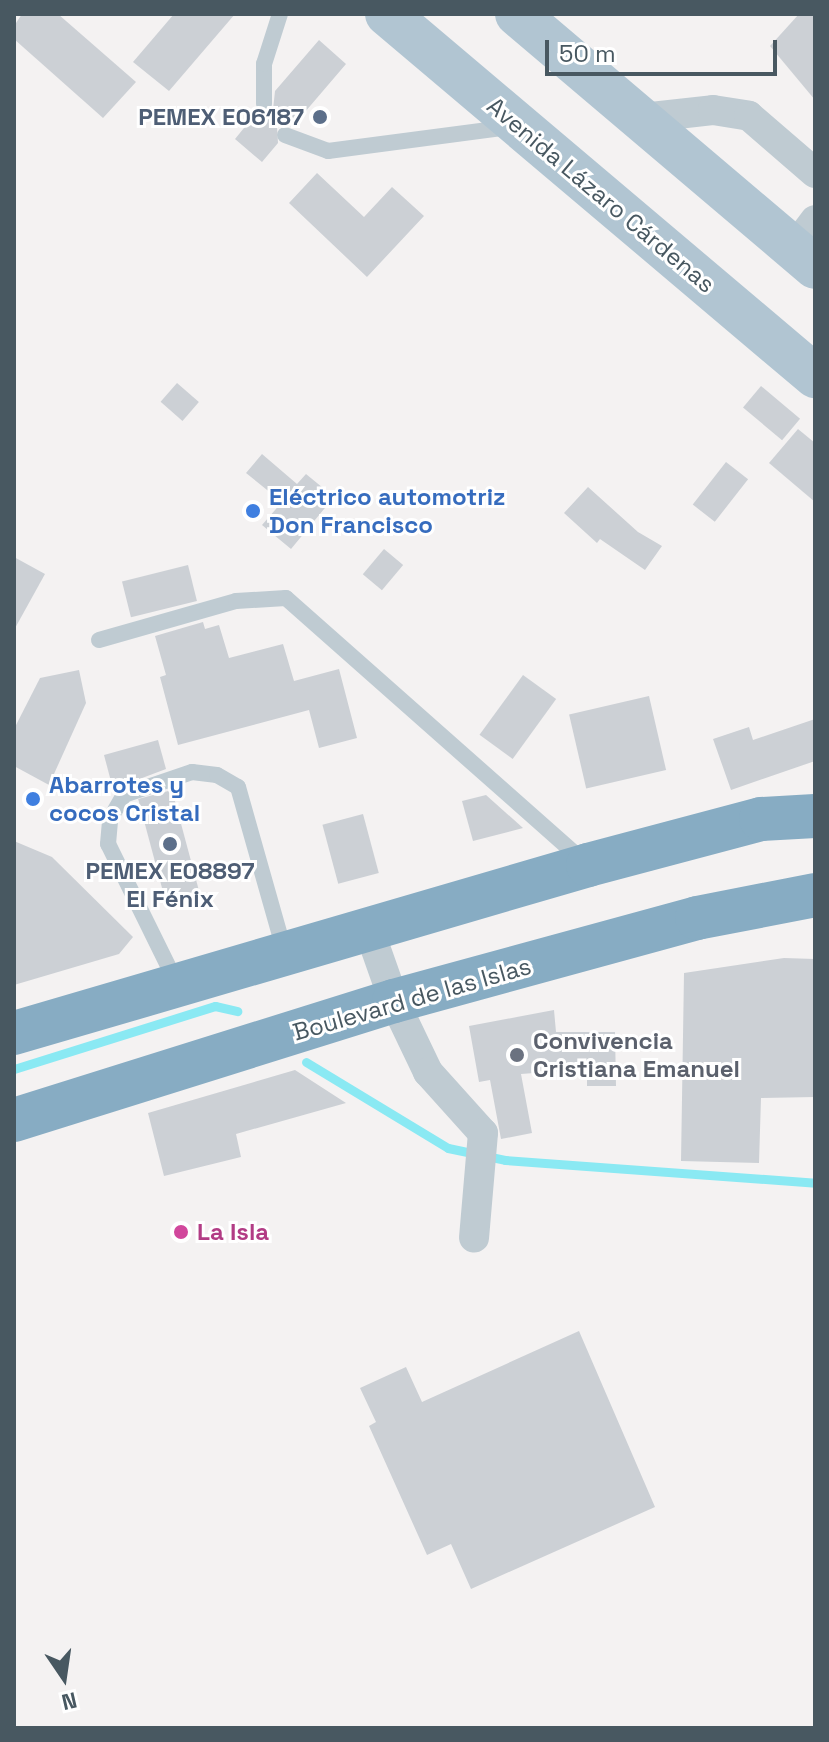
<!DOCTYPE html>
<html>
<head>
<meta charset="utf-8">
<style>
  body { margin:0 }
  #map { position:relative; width:829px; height:1742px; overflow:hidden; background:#f4f2f2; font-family:"Space Grotesk",sans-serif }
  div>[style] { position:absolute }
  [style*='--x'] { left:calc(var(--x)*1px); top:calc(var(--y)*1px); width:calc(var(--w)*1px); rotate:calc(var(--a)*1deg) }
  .stream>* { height:9px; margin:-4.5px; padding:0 4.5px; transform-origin:4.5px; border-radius:4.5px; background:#8ae9f3 }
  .building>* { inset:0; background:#ccd0d5; transform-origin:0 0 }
  .lane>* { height:16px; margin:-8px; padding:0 8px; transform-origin:8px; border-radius:8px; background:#bfcbd2 }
  .street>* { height:30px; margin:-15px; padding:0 15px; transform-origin:15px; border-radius:15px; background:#bfcbd2 }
  .primary>* { height:44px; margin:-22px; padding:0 22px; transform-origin:22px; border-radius:22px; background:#b1c5d2 }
  .highway>* { height:44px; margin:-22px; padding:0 22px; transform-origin:22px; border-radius:22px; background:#87acc3 }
  .dots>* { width:22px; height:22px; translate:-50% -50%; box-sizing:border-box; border:4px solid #fff; border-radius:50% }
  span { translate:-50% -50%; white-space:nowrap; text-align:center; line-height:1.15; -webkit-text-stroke:6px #fff; paint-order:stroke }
  .service-label { font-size:24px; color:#4e5e75; font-weight:700 }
  .right { translate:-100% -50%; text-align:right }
  .street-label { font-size:24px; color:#485861 }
  .shop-label { font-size:24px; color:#366cbe; font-weight:700 }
  .left { translate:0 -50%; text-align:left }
  .worship-label { font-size:24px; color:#5b616d; font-weight:700 }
  .hotel-label { font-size:24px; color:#b23c85; font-weight:700 }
  .frame { position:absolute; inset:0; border:16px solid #485861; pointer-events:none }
  .north { position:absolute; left:24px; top:1638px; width:80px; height:80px; -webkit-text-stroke:6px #fff; paint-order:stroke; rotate:167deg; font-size:22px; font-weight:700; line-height:32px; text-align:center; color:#485861 }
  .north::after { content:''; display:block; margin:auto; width:28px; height:36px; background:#485861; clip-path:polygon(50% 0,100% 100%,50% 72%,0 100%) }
  .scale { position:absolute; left:545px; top:40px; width:232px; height:36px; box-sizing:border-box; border:4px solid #485861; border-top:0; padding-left:10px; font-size:24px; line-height:28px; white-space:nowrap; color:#485861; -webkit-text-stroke:6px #fff; paint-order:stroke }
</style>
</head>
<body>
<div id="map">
  <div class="stream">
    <div style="--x:306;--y:1062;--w:166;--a:31.2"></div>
    <div style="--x:448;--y:1148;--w:58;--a:11.9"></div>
    <div style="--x:505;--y:1160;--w:311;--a:4.2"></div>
    <div style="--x:14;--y:1069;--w:211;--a:-17.4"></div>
    <div style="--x:215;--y:1006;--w:23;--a:13"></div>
  </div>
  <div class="building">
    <div style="clip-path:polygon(22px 14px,58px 14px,136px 82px,103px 118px,14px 39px,14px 26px)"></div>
    <div style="clip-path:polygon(174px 14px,235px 14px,169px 91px,133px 62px)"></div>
    <div style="clip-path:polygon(799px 14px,815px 14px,815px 100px,770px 46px)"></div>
    <div style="clip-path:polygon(319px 40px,346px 64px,293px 126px,277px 127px,278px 143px,262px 162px,235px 139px,257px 112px,273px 110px,275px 91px)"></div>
    <div style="clip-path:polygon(317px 173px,364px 217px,392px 187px,424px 216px,367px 277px,289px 203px)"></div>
    <div style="left:177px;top:383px;width:29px;height:25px;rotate:41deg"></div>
    <div style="left:761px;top:386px;width:51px;height:28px;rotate:40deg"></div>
    <div style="clip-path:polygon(798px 429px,815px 443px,815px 502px,769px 463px)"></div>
    <div style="clip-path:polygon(262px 454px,297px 484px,306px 474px,334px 497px,291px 549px,262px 525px,282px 502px,246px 473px)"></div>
    <div style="left:726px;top:462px;width:28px;height:54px;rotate:38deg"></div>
    <div style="clip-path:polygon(588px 487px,638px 532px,662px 546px,645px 570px,600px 539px,597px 543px,564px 513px)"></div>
    <div style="left:384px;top:549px;width:25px;height:33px;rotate:40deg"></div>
    <div style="clip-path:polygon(14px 557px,45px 574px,14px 630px)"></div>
    <div style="left:188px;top:565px;width:37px;height:68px;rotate:76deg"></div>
    <div style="clip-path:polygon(203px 622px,205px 629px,219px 625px,229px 658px,283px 644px,294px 681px,339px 669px,357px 738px,319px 748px,309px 710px,178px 745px,160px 677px,166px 675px,155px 636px)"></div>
    <div style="clip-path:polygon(79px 670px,86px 703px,49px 785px,14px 766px,14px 729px,40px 678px)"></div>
    <div style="left:523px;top:675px;width:41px;height:74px;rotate:36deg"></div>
    <div style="left:649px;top:696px;width:76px;height:82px;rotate:77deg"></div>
    <div style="clip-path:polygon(815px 719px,815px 761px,731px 790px,713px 739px,749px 727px,753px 740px)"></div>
    <div style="clip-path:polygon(158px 740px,166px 769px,113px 789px,104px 755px)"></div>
    <div style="left:172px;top:790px;width:104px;height:35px;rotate:75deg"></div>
    <div style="clip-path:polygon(486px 795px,523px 828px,473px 841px,462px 801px)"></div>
    <div style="left:363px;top:814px;width:61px;height:42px;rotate:75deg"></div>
    <div style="clip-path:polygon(14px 841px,52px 857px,133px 937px,119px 954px,14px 985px)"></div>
    <div style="clip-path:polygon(784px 958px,815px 959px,815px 1097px,761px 1098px,759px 1163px,681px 1161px,684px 973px)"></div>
    <div style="clip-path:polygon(554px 1010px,556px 1032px,615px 1032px,616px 1086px,587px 1086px,587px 1069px,521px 1074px,532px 1133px,501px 1139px,490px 1080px,479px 1082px,469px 1026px)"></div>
    <div style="clip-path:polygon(295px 1070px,346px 1103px,236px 1134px,241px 1157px,164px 1176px,148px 1113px)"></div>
    <div style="clip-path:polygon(579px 1331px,655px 1507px,471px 1589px,451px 1544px,427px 1555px,369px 1426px,376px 1422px,360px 1388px,406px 1367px,422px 1402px)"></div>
  </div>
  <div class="lane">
    <div style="--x:264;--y:104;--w:40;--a:-90"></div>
    <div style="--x:264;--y:64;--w:52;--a:-72.3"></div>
    <div style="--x:285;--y:135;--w:46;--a:20.4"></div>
    <div style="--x:328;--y:151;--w:185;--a:-7.5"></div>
    <div style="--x:99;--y:640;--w:142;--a:-15.9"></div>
    <div style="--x:236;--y:601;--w:50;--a:-3.4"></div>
    <div style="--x:286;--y:598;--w:398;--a:41.5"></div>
    <div style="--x:177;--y:984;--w:156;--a:-116.2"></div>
    <div style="--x:108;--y:844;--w:25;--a:-85"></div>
    <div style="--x:110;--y:819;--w:28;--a:-60"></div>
    <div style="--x:124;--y:795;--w:72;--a:-18.7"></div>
    <div style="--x:192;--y:772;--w:25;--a:7"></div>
    <div style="--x:217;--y:775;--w:24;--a:30"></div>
    <div style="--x:238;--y:787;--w:169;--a:74.2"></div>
  </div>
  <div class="street">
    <div style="--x:642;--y:118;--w:71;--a:-6.4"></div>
    <div style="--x:713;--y:110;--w:36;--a:9"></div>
    <div style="--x:749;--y:116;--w:87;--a:40.8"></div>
    <div style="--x:794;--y:248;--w:35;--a:-53"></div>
    <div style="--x:368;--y:927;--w:78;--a:70.6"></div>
    <div style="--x:394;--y:1001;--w:79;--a:64.4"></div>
    <div style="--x:428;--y:1072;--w:82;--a:48"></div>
    <div style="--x:483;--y:1133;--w:105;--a:94.9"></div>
  </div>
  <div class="primary">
    <div style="--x:387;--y:14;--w:561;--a:40.22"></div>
    <div style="--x:517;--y:14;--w:391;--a:40.3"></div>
  </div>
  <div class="highway">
    <div style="--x:14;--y:1033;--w:598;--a:-16.31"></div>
    <div style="--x:588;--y:865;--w:179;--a:-14.9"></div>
    <div style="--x:761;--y:819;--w:54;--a:-3.2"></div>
    <div style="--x:14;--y:1120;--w:398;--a:-17.4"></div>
    <div style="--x:394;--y:1001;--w:314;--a:-15.3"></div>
    <div style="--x:697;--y:918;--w:120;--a:-11"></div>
  </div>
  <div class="dots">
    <div style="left:320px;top:117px;background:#5c6f8a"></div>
    <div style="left:253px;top:511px;background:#3f7fe0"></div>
    <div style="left:33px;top:799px;background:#3f7fe0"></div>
    <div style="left:170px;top:844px;background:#5c6f8a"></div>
    <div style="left:517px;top:1055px;background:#6b7280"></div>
    <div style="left:181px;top:1232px;background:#d1479c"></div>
  </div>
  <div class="service-label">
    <span class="right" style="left:304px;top:117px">PEMEX E06187</span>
    <span style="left:170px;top:885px">PEMEX E08897<br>El Fénix</span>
  </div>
  <div class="street-label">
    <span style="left:601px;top:195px;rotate:40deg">Avenida Lázaro Cárdenas</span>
    <span style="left:412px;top:999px;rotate:-16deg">Boulevard de las Islas</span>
  </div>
  <div class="shop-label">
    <span class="left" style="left:269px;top:511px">Eléctrico automotriz<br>Don Francisco</span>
    <span class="left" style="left:49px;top:799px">Abarrotes y<br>cocos Cristal</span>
  </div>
  <div class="worship-label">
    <span class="left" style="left:533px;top:1055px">Convivencia<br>Cristiana Emanuel</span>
  </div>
  <div class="hotel-label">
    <span class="left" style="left:197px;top:1232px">La Isla</span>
  </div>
  <div class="frame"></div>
  <div class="north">N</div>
  <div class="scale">50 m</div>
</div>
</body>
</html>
